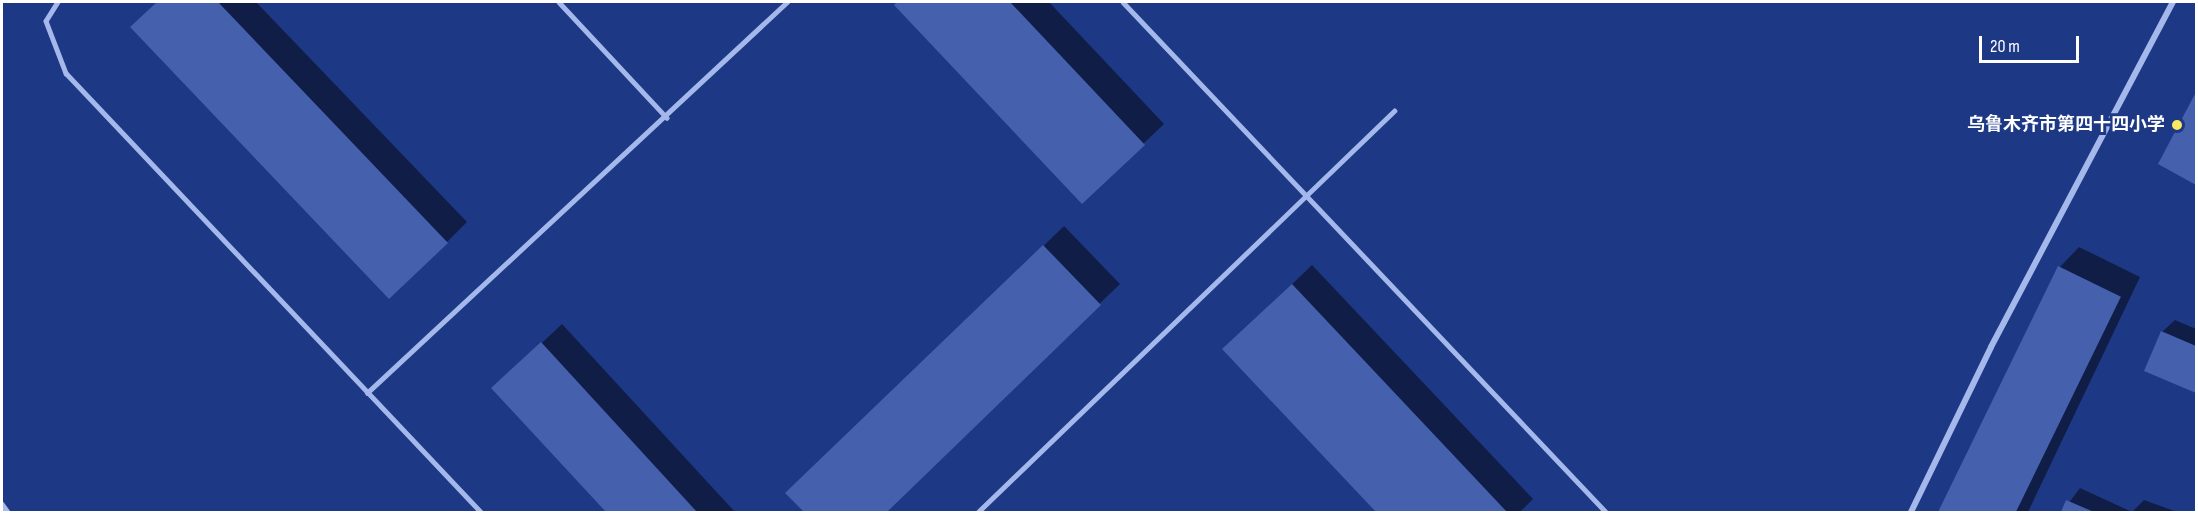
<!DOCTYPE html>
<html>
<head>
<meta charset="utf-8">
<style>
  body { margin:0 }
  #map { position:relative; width:2198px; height:514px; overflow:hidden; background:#1d3885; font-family:"Sofia Sans Condensed","Noto Sans SC",sans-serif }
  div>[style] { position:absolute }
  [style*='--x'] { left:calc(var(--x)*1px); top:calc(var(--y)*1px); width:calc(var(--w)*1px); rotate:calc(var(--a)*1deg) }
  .shadow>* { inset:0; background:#0007 }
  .building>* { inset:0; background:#4561ae; transform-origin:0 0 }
  .service>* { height:4.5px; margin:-2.25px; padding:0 2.25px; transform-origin:2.25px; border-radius:2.25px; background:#a4b8eb }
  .minor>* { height:6px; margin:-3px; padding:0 3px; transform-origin:3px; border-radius:3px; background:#a4b8eb }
  .dots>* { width:16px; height:16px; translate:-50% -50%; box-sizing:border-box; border:3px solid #1d3885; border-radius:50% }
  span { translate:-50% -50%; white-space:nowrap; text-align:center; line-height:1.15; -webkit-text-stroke:6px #1d3885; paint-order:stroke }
  .poi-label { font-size:18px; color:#fff; font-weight:700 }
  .right { translate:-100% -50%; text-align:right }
  .frame { position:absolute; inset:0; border:3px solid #fff; pointer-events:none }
  .scale { position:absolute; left:1979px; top:36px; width:100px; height:27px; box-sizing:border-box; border:3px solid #fff; border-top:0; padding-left:8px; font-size:18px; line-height:21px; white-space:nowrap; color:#fff; -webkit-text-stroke:4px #1d3885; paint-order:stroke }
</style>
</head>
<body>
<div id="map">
  <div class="shadow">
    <div style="clip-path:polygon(159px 2px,256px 2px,467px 222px,447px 242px,132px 28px)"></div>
    <div style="clip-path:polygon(899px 2px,1049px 2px,1164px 124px,1082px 202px,896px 5px)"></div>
    <div style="clip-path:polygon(2196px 95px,2196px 183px,2160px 163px)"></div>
    <div style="clip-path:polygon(1064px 226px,1120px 284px,884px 512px,806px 512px,788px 493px)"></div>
    <div style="clip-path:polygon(2079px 247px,2140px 277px,2028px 512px,1942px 512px,2060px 267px)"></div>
    <div style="clip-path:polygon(1312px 265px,1533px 499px,1520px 512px,1378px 512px,1225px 349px)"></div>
    <div style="clip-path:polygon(2175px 320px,2196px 329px,2195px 391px,2162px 332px)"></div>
    <div style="clip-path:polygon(562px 324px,735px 512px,608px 512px,494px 388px)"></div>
    <div style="clip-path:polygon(2080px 488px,2132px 512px,2144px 500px,2177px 512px,2062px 512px)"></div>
  </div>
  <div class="building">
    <div style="clip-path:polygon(157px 2px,218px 2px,448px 243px,389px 299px,130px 27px)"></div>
    <div style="clip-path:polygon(897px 2px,1010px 2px,1145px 145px,1082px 204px,894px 5px)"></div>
    <div style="clip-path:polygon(2196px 92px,2196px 185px,2158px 164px)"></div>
    <div style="clip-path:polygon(1043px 245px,1101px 305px,887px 512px,804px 512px,785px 493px)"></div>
    <div style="left:2058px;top:266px;width:70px;height:272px;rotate:26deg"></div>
    <div style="clip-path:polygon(1292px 284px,1507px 512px,1376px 512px,1222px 349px)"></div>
    <div style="clip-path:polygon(2161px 331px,2196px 346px,2196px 393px,2144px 371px)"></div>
    <div style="clip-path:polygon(541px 342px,697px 512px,606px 512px,491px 388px)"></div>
    <div style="clip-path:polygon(2066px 500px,2094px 512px,2061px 512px)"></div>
  </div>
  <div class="service">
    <div style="--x:58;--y:2;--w:22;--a:122"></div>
    <div style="--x:46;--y:21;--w:56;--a:69"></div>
    <div style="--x:66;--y:73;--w:604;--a:46.61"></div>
    <div style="--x:559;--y:2;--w:158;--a:47"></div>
    <div style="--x:1123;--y:2;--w:702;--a:46.56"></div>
    <div style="--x:367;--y:393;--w:574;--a:-42.95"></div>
    <div style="--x:978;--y:512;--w:578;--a:-43.95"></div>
  </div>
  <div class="minor">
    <div style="--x:2;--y:505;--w:9;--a:54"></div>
    <div style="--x:1911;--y:512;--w:183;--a:-64.1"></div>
    <div style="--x:1991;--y:347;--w:390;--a:-62.2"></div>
  </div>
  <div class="dots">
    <div style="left:2177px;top:125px;background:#fbe962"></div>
  </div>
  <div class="poi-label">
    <span class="right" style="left:2165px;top:125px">乌鲁木齐市第四十四小学</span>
  </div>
  <div class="frame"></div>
  <div class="scale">20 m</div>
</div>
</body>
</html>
